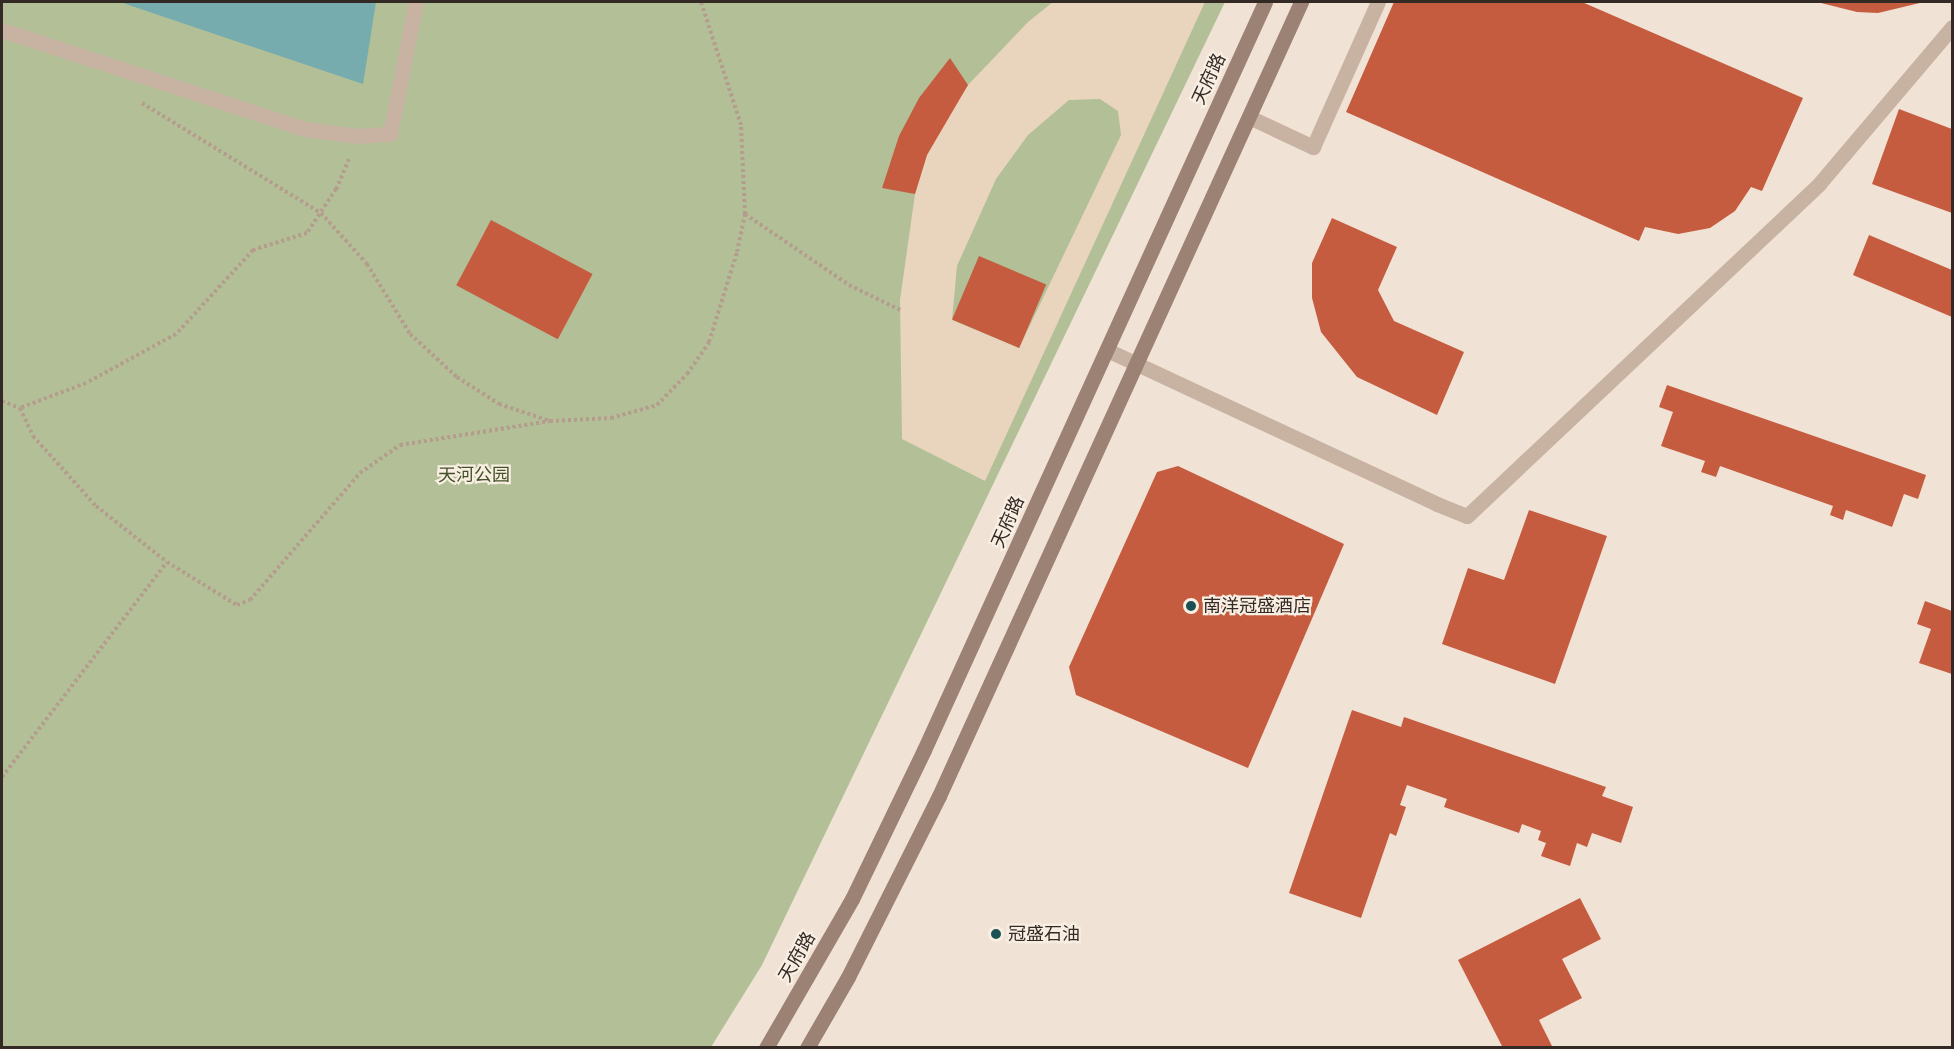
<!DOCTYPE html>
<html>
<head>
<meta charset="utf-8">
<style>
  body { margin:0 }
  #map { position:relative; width:1954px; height:1049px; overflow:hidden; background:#f0e3d6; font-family:Karla,"Noto Sans SC",sans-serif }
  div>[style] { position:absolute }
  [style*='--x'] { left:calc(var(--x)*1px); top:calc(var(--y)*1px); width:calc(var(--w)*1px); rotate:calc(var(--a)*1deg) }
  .green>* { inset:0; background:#b2bf97 }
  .plaza>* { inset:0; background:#e9d4bd }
  .water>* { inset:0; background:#76acad }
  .building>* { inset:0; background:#c65c3f; transform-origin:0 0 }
  .path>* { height:4px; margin-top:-2px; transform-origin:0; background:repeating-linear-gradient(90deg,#b49d8d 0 3px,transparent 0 6px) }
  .service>* { height:15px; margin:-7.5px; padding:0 7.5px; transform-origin:7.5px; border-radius:7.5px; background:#c8b3a3 }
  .pedestrian>* { height:15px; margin:-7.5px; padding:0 7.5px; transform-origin:7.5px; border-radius:7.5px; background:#c8b3a3 }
  .tertiary>* { height:15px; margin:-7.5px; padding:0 7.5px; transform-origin:7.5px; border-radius:7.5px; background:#c8b3a3 }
  .secondary>* { height:15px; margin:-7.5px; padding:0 7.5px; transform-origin:7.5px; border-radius:7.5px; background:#9b8274 }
  .dots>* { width:16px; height:16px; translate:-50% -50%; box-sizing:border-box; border:3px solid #f8eee2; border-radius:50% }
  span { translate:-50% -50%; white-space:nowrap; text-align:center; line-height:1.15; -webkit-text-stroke:4.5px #f8eee2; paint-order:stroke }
  .street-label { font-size:18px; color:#332925 }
  .park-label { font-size:18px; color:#435129 }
  .poi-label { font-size:18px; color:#332925 }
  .left { translate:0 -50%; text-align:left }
  .frame { position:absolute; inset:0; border:3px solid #332925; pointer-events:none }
</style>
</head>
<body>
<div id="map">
  <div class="green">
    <div style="clip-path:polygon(2px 2px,1225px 2px,762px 965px,711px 1047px,2px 1048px)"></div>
  </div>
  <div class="plaza">
    <div style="clip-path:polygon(evenodd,1053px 2px,1205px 2px,985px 481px,902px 439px,900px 300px,915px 194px,927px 155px,945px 121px,968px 85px,1028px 22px,1053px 2px,1100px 99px,1118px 111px,1121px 135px,1019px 348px,952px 320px,957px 266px,996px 179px,1028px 135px,1069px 100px,1100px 99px)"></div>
  </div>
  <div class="water">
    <div style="clip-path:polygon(120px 2px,376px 2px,363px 84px)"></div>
  </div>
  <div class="building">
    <div style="clip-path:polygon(1394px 2px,1582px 2px,1803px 98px,1762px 191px,1751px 187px,1735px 211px,1710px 228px,1678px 234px,1645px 227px,1639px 241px,1346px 112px)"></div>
    <div style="clip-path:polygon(1817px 2px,1924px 2px,1878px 13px,1857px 12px)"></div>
    <div style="clip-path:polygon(950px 58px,968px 85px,927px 155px,915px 194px,882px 188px,899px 136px,919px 98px)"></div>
    <div style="clip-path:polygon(1899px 109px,1952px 129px,1952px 213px,1872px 184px)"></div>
    <div style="clip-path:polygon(1332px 218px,1397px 247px,1378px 290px,1394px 321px,1464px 352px,1437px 415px,1357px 377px,1321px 332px,1312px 298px,1312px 263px)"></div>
    <div style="left:491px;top:220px;width:115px;height:74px;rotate:28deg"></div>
    <div style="clip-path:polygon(1869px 235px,1952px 270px,1952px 317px,1853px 275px)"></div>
    <div style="left:979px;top:256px;width:73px;height:69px;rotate:23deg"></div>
    <div style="clip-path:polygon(1667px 385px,1926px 475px,1918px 499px,1904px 494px,1892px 527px,1846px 510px,1843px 520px,1830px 515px,1833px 506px,1720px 466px,1716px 477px,1701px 472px,1705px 461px,1661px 446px,1673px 412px,1659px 407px)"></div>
    <div style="clip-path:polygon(1178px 466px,1344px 544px,1248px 768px,1076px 695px,1069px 667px,1157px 472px)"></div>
    <div style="clip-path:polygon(1529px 510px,1607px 536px,1555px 684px,1442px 644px,1468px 568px,1504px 580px)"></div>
    <div style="clip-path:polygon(1925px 601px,1952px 611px,1952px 674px,1919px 663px,1931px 629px,1917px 624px)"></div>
    <div style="clip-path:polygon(1352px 710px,1401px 727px,1404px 717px,1606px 787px,1602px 796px,1633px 807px,1621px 843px,1592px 833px,1587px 847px,1577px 843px,1570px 866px,1541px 856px,1546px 843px,1538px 840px,1541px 831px,1522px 824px,1519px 833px,1444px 807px,1447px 799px,1407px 785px,1400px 805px,1406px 807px,1396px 836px,1390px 833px,1361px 918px,1289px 893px)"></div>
    <div style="clip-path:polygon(1580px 898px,1601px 939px,1562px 959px,1582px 998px,1539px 1020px,1553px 1048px,1503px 1048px,1458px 960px)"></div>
  </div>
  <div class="path">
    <div style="--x:142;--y:103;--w:210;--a:31.6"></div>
    <div style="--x:321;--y:213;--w:69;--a:48"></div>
    <div style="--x:367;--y:264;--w:82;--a:58.4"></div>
    <div style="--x:410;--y:334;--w:64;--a:42.5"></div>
    <div style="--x:457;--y:377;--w:50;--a:32.7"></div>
    <div style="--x:499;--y:404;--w:54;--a:18.4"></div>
    <div style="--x:550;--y:421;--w:61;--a:-2.8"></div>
    <div style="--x:611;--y:418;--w:48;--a:-15.8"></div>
    <div style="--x:657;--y:405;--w:43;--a:-45.9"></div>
    <div style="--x:687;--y:374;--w:39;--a:-55"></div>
    <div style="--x:709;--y:342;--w:94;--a:-72.7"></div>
    <div style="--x:737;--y:252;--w:39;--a:-78"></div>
    <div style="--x:745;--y:214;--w:89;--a:-92.6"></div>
    <div style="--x:741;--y:125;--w:129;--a:-108"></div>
    <div style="--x:349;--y:159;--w:33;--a:113"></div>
    <div style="--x:336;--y:189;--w:53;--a:123.4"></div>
    <div style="--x:307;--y:233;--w:57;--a:162.5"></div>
    <div style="--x:253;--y:250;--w:114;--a:132.5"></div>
    <div style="--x:176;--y:334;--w:102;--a:151.4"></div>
    <div style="--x:86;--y:383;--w:71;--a:159.3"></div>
    <div style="--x:20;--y:408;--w:31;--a:65"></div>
    <div style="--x:33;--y:436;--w:94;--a:48"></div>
    <div style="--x:96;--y:506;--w:90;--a:38.3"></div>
    <div style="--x:167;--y:562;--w:82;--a:31.6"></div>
    <div style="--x:237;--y:605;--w:14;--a:-21"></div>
    <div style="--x:250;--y:600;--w:168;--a:-49.1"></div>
    <div style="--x:360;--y:473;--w:49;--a:-35"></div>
    <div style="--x:400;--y:445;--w:152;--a:-9.1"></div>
    <div style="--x:745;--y:214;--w:126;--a:34.3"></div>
    <div style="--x:849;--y:285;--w:57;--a:26.1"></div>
    <div style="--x:2;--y:401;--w:19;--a:21"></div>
    <div style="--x:2;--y:777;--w:271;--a:-52.5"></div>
  </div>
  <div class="service">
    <div style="--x:1249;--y:117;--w:71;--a:25.1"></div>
    <div style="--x:1313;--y:147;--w:159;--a:-65.9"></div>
    <div style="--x:1437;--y:504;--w:32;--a:22"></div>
    <div style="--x:1467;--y:516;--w:484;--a:-43.3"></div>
    <div style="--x:1819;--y:184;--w:206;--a:-49.7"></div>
  </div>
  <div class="pedestrian">
    <div style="--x:2;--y:30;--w:318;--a:18.1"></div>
    <div style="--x:304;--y:129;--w:55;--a:7.3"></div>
    <div style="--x:359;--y:136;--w:31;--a:-4"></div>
    <div style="--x:390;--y:134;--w:135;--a:-78.9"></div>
  </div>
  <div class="tertiary">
    <div style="--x:1107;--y:350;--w:364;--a:25"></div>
  </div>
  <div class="secondary">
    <div style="--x:766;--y:1048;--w:172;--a:-60"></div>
    <div style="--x:852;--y:899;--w:165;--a:-64.2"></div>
    <div style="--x:924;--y:750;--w:822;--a:-65.49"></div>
    <div style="--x:807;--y:1048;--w:82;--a:-60"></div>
    <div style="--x:848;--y:977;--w:203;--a:-63.3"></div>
    <div style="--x:939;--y:796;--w:873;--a:-65.49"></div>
  </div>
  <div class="dots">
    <div style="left:1191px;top:606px;background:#1b5154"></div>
    <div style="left:996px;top:934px;background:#1b5154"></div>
  </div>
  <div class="street-label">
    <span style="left:1209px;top:79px;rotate:-65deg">天府路</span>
    <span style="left:1008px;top:522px;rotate:-66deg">天府路</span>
    <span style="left:797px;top:957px;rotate:-60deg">天府路</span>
  </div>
  <div class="park-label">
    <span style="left:474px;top:475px">天河公园</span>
  </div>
  <div class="poi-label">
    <span class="left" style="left:1203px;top:606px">南洋冠盛酒店</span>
    <span class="left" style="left:1008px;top:934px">冠盛石油</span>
  </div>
  <div class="frame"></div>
</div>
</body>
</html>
